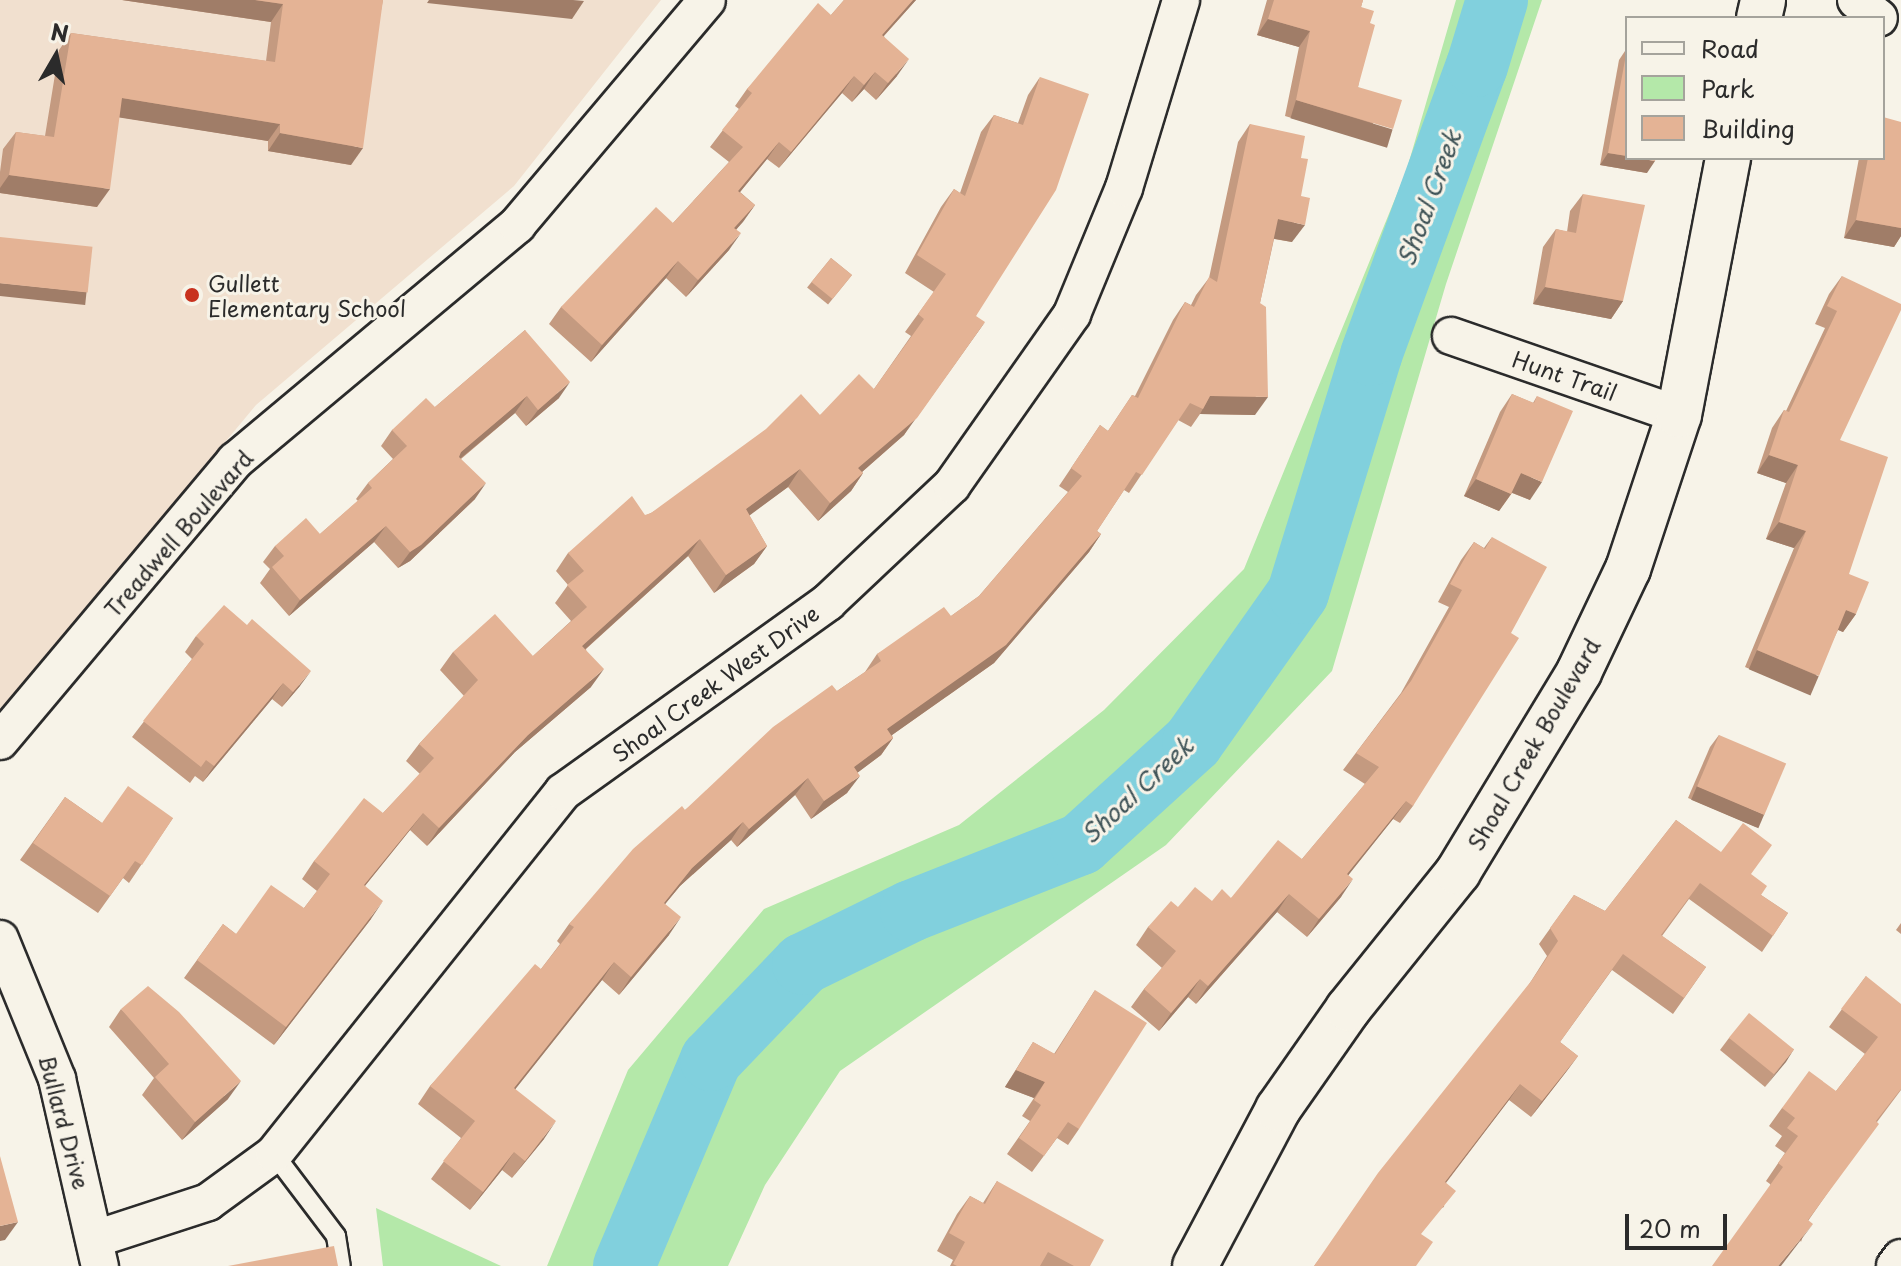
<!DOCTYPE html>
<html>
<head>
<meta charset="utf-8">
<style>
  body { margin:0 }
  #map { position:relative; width:1901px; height:1266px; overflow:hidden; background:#f7f3e8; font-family:"Playpen Sans",sans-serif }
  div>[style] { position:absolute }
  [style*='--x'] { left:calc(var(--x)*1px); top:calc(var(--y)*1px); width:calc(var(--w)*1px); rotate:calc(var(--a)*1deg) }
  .built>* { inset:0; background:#f1e0cf }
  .green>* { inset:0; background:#b4e8a9 }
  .river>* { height:62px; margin:-31px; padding:0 31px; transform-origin:31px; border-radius:31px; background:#81d0dd }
  .roads { filter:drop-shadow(2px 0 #2b2b2b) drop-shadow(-2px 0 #2b2b2b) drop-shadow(0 2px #2b2b2b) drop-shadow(0 -2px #2b2b2b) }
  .lane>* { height:18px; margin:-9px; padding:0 9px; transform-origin:9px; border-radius:9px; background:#f7f3e8 }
  .street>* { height:36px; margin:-18px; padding:0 18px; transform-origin:18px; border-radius:18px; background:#f7f3e8 }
  .secondary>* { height:44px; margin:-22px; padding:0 22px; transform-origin:22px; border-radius:22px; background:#f7f3e8 }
  .wall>* { inset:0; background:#c49a80; transform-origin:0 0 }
  .shaded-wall>* { inset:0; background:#a07d68; transform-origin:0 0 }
  .building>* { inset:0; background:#e4b395; transform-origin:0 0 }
  .dots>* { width:22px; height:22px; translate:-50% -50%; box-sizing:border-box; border:4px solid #f7f3e8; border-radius:50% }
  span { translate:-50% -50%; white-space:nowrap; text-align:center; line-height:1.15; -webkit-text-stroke:6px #f7f3e8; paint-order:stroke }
  .poi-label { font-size:22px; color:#2b2b2b }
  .left { translate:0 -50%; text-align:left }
  .street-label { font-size:22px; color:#2b2b2b }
  .water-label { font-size:24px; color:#405458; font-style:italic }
  .legend { position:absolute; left:1625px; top:16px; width:260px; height:144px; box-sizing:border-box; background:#f7f3e8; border:2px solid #a5a39c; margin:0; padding:10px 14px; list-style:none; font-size:24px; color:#2b2b2b }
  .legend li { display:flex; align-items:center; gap:16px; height:40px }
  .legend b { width:40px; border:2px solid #a5a39c }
  .north { position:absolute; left:16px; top:16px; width:80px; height:80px; -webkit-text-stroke:6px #f7f3e8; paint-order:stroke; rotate:9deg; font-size:22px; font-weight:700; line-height:32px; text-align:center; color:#2b2b2b }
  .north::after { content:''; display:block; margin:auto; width:28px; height:36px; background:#2b2b2b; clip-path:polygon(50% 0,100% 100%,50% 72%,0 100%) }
  .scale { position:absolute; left:1625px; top:1214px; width:102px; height:36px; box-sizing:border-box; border:4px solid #2b2b2b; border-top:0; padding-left:10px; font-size:24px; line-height:28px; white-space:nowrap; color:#2b2b2b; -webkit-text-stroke:6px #f7f3e8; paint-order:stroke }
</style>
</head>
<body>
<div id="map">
  <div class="built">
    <div style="clip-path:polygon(0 0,661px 0,514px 186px,256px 405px,0 713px)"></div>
  </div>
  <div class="green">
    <div style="clip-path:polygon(1456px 0,1542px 0,1446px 284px,1332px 671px,1166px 845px,840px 1071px,765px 1185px,728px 1266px,547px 1266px,628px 1070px,764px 909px,959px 825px,1104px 710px,1244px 569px,1406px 172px)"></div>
    <div style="clip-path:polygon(376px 1208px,501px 1266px,383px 1266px)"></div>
  </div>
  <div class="river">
    <div style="--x:624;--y:1266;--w:224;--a:-67.1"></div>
    <div style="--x:711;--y:1060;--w:133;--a:-46.2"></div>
    <div style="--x:803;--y:964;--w:120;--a:-26.1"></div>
    <div style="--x:911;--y:911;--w:183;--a:-21.5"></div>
    <div style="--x:1081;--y:844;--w:151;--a:-42.3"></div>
    <div style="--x:1193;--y:742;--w:182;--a:-54.8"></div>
    <div style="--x:1298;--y:593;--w:249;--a:-72.9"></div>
    <div style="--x:1371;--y:355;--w:308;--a:-69.9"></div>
    <div style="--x:1477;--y:66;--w:69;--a:-73.1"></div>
  </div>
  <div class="roads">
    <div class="lane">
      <div style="--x:274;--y:1154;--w:103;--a:52.9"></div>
      <div style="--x:336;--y:1236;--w:30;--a:81"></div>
    </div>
    <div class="street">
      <div style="--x:1856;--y:0;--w:29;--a:38"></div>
      <div style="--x:1451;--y:336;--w:241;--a:19.1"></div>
      <div style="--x:0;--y:741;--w:366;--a:-50"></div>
      <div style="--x:235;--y:461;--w:368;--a:-39.9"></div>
      <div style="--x:517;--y:225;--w:294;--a:-49.8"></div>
      <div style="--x:0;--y:939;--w:151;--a:67.8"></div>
      <div style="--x:57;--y:1079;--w:192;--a:77.1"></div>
      <div style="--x:95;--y:1239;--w:119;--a:-18.1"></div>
      <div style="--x:208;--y:1202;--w:82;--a:-36"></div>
      <div style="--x:274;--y:1154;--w:463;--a:-51.4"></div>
      <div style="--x:563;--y:792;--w:326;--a:-35.6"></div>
      <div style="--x:828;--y:602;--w:170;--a:-43.3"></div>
      <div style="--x:952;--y:485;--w:209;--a:-54.9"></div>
      <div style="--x:1072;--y:314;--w:136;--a:-67.6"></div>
      <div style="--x:1124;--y:188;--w:196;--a:-73.1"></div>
      <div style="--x:1895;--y:1266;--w:10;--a:-53"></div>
    </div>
    <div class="secondary">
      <div style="--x:1759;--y:18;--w:18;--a:-77"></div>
      <div style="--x:1195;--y:1266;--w:178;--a:-62.1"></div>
      <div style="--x:1278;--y:1109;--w:122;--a:-55"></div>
      <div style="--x:1348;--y:1009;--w:176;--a:-51.2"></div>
      <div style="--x:1458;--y:872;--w:234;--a:-58.8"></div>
      <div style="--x:1579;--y:672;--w:114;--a:-64.6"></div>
      <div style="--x:1628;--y:569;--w:162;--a:-71.7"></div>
      <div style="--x:1679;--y:415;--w:262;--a:-79.2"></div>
    </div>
  </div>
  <div class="wall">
    <div style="clip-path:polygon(122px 0,383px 0,351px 165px,268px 151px,268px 141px,119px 117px,97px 207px,0 193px,0 172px,3px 149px,16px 132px,45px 136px,59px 50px,71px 33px,266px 61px,271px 22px)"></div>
    <div style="clip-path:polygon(844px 0,916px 0,884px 36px,897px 76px,876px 100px,864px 89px,852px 102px,842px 93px,779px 168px,767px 159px,740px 192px,755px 205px,736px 230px,729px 250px,686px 297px,666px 278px,591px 362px,549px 324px,561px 307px,673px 223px,729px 162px,710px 147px,739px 109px,735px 106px,747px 89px,831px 15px)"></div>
    <div style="clip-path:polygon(1267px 0,1363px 0,1361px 7px,1370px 23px,1358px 87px,1382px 145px,1285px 116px,1299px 47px,1257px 35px)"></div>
    <div style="clip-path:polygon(1627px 48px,1647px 173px,1600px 165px,1619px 60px)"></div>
    <div style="clip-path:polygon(1040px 77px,976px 316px,904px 435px,862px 472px,863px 473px,851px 491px,818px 521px,788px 487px,749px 515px,767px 546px,754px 564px,714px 593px,688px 556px,586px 649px,591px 687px,515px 752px,427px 846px,410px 830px,365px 886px,371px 919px,274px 1045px,184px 978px,223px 924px,236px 934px,304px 908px,317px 891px,302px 879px,314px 861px,383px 813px,420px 774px,406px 761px,419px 744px,464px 696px,440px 670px,453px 652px,533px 656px,571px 621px,555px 603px,568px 585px,556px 571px,568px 553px,651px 513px,820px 415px,874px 389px,911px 336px,905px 332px,934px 292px,905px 273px,941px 207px,954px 189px,960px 193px,981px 132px,994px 115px,1018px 123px,1028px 95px)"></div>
    <div style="clip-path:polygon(1901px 122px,1901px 236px,1894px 247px,1844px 238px,1859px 158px,1883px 158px)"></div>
    <div style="clip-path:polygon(1250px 124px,1301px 158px,1292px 242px,1274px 239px,1260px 303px,1255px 415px,1200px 414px,1191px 427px,1178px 420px,1129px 493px,1124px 490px,1097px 531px,1101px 534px,1089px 552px,994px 663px,892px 735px,893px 738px,881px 755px,857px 773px,847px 793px,811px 819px,795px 795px,737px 847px,731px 840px,680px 886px,665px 904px,669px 935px,619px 995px,602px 980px,515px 1089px,544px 1139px,512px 1178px,502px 1170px,470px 1210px,431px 1179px,461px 1138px,418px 1104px,430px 1086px,541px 969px,560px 944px,557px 941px,569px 924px,685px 810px,837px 691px,865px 672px,877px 654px,951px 616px,979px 596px,1068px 492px,1059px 486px,1100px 425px,1108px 431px,1132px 395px,1135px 396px,1173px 320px,1185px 302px,1191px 305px,1196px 295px,1209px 278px,1238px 142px)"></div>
    <div style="clip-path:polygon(1583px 194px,1623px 301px,1611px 319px,1533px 304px,1543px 247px,1556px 229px,1567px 232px,1570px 211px)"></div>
    <div style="left:831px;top:258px;width:27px;height:38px;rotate:39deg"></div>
    <div style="clip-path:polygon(1842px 276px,1840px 440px,1849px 574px,1856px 614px,1843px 632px,1838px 630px,1807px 693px,1745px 667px,1794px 548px,1766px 539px,1786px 483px,1757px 473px,1772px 428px,1784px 410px,1786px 411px,1825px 328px,1815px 324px,1829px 294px)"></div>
    <div style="clip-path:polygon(525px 330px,559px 398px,526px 426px,515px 413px,461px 459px,475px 499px,410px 561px,398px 568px,374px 542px,289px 616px,260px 583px,270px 569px,263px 562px,275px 546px,320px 534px,358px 501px,356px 499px,368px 483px,393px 459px,381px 446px,392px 430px,435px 407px)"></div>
    <div style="clip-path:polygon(1512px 394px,1533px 403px,1537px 396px,1530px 500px,1512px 493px,1499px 511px,1464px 496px,1500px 412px)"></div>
    <div style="clip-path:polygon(1492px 537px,1413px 806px,1400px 823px,1393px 819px,1348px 875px,1341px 897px,1307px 937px,1277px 912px,1196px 1004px,1188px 997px,1159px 1031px,1131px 1007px,1144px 989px,1162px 968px,1136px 945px,1148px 927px,1178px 907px,1231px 898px,1302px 859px,1365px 784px,1343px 770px,1401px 693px,1449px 607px,1438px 602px,1461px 560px,1474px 542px,1484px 548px)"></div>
    <div style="clip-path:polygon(196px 636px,300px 686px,282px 707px,272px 699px,203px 782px,195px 776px,190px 783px,132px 737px,192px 659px,185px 652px)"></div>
    <div style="clip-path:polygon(1719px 735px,1756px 827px,1688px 798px,1710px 747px)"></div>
    <div style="clip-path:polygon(65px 797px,102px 823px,173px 818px,129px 883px,123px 878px,98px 913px,20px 860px)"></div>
    <div style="clip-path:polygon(1676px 820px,1751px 875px,1761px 895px,1788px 913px,1762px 952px,1689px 899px,1662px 936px,1706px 967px,1673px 1014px,1612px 970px,1560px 1042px,1578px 1056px,1566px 1072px,1531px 1117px,1509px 1100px,1446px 1183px,1444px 1207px,1314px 1266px,1528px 986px,1547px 956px,1539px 944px,1574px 895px,1605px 911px)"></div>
    <div style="clip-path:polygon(1901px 923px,1901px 934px,1896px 930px)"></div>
    <div style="clip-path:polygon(1866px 976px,1901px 1090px,1877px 1122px,1808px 1221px,1801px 1242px,1770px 1184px,1766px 1181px,1785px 1153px,1775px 1146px,1782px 1136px,1769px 1126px,1782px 1108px,1836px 1091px,1865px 1054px,1829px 1027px)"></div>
    <div style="clip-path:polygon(1095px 990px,1079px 1129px,1068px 1145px,1057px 1138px,1032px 1172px,1007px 1154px,1030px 1121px,1022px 1116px,1034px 1098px,1005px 1087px,1033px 1042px,1054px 1054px)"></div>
    <div style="clip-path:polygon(121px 1009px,228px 1099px,182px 1140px,142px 1095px,154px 1078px,109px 1027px)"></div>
    <div style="clip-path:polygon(1729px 1038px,1794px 1049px,1765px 1087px,1720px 1050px)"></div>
    <div style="clip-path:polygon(997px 1181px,1090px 1266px,950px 1266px,953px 1260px,937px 1251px,957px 1214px,970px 1196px,983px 1203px)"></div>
  </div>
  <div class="shaded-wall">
    <div style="clip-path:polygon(122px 0,255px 0,283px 4px,271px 22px)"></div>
    <div style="clip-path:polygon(429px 0,573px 0,584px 1px,572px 19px,427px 3px)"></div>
    <div style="clip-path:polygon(913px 0,916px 0,870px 51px,882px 35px)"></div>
    <div style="clip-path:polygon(1268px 19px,1310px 31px,1299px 47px,1257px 35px)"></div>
    <div style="clip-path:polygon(909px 59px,897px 76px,876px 100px,888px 83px)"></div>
    <div style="clip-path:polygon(875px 72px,864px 89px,852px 102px,864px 85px)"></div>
    <div style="clip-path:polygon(854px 76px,842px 93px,779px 168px,791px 152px)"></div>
    <div style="clip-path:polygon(122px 98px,280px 124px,268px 141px,110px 116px)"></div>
    <div style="left:1296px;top:100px;width:101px;height:19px;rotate:17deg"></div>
    <div style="clip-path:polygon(280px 133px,363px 148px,351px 165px,268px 151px)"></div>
    <div style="clip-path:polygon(779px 142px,767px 159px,727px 208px,738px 191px)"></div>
    <div style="clip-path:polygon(1608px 153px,1627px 156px,1627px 158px,1637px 158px,1655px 161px,1647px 173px,1600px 165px)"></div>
    <div style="clip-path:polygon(9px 175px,110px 189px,97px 207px,0 193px,0 188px)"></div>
    <div style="clip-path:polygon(755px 205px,743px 222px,722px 245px,734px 228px)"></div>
    <div style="clip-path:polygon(1278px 219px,1305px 225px,1292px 242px,1265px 237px)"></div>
    <div style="clip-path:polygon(1856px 220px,1901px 228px,1901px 236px,1894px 247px,1844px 238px)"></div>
    <div style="clip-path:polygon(741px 233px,729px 250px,686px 297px,698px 280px)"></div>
    <div style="clip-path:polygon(678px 261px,666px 278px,591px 362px,602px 345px)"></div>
    <div style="left:0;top:283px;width:87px;height:13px;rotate:6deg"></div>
    <div style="clip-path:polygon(1545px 287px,1623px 301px,1611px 319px,1533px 304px)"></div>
    <div style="clip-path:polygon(985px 322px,904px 435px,846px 486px,858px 468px)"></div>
    <div style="clip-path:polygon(570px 382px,559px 398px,526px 426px,538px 410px)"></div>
    <div style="clip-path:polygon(527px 396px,515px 413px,449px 468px,461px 452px)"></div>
    <div style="clip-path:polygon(1210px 396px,1268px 397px,1255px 415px,1200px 414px)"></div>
    <div style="clip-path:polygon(1769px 455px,1798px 465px,1786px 483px,1757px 473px)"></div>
    <div style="clip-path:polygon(800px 469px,788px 487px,734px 527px,746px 509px)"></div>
    <div style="clip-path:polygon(863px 473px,851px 491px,818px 521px,830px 503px)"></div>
    <div style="clip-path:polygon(1521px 473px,1542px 482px,1530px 500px,1508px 491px)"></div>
    <div style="clip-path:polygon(1476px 479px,1511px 494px,1499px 511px,1464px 496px)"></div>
    <div style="clip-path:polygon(486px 483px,475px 499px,410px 561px,398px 568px,410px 552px)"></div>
    <div style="clip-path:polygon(1779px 522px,1806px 531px,1794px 548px,1766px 539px)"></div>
    <div style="clip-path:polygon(386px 526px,374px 542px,289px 616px,300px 600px)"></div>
    <div style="clip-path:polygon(1101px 534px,1089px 552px,994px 663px,875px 747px,887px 729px)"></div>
    <div style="clip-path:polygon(700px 539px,688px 556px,570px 663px,582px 646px)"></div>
    <div style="clip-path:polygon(767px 546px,754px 564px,714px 593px,726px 575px)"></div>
    <div style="clip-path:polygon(1846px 610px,1856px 614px,1843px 632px,1834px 628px)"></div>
    <div style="left:1757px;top:650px;width:67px;height:21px;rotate:23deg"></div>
    <div style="clip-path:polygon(604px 669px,591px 687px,515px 752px,427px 846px,439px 828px,528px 735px)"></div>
    <div style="clip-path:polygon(311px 671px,300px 686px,282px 707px,293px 692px)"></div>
    <div style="clip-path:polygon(283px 683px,272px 699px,203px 782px,214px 766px)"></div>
    <div style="clip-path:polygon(893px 738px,881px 755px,841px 785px,854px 767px)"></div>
    <div style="clip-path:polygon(860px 776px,847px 793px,811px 819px,824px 801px)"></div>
    <div style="clip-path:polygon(808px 778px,795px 795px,737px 847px,749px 829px)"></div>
    <div style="left:1697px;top:786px;width:73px;height:15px;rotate:23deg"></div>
    <div style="clip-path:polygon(1406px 801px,1393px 819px,1335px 892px,1347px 874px)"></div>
    <div style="clip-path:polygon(423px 813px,410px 830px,351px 903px,364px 885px)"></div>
    <div style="clip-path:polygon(743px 822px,731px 840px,680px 886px,652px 920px,664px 903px,692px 868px)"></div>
    <div style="clip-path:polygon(1353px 879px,1341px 897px,1307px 937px,1319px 919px)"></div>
    <div style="clip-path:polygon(1289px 894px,1277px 912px,1196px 1004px,1208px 986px)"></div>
    <div style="clip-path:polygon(383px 901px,371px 919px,274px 1045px,286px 1027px)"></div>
    <div style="clip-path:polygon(681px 917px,669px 935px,619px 995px,631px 977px)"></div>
    <div style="clip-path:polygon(614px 962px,602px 980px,502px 1106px,514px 1088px)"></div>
    <div style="clip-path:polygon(1200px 979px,1188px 997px,1159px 1031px,1171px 1013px)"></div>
    <div style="clip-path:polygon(1794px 1049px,1786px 1062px,1765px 1087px,1774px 1075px)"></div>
    <div style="clip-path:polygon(1578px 1056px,1566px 1072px,1531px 1117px,1542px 1101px)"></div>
    <div style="clip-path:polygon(1016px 1070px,1045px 1082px,1034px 1098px,1005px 1087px)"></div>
    <div style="clip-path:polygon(241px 1081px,228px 1099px,182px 1140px,195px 1122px)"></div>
    <div style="clip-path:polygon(1520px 1084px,1509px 1100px,1434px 1198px,1445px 1182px)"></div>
    <div style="clip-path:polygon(556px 1121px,544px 1139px,512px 1178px,525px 1161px)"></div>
    <div style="clip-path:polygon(514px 1152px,502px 1170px,470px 1210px,483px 1192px)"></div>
    <div style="clip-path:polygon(18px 1222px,5px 1240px,0 1241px,0 1226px)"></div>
    <div style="clip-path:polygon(1813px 1224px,1781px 1266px,1778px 1266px)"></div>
  </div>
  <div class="building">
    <div style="clip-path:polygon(255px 0,383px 0,363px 148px,280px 133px,280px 124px,122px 98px,110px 189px,9px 175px,16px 132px,54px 137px,71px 33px,275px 62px,283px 4px)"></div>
    <div style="clip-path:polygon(844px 0,913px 0,882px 35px,909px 59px,888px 83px,875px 72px,864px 85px,854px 76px,791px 152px,779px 142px,738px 191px,755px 205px,734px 228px,741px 233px,698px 280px,678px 261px,602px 345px,561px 307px,656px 207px,673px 223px,743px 147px,722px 130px,752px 93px,747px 89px,818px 3px,831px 15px)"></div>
    <div style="clip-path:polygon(1274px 0,1363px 0,1361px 7px,1374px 11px,1370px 23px,1375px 25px,1358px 87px,1402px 100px,1393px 129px,1296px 100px,1310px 31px,1268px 19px)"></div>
    <div style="clip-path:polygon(1627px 49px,1627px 156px,1608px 153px)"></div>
    <div style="clip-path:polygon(1040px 77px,1089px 94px,1056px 190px,976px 316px,985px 322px,917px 418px,858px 468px,863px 473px,830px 503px,800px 469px,746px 509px,767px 546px,726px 575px,700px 539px,582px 646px,604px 669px,528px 735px,439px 828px,423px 813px,364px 885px,383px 901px,286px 1027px,197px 960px,223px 924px,236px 934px,271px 885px,304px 908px,330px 874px,314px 861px,364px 798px,383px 813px,434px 758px,419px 744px,478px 680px,453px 652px,495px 614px,533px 656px,587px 607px,567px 585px,584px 571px,568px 553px,632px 496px,645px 515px,651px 513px,766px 429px,801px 394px,820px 415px,859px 374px,874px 389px,924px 319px,918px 314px,946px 274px,917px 255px,954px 189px,965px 196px,994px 115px,1023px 125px)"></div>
    <div style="clip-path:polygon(1883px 117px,1901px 122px,1901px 228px,1856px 220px,1868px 158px,1883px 158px)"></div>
    <div style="clip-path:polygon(1250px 124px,1305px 136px,1301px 158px,1308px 159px,1301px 196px,1310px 198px,1305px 225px,1278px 219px,1260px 303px,1266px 307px,1268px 397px,1210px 396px,1203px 409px,1190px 403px,1142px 475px,1136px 472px,1097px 531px,1101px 534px,1006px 645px,887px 729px,893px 738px,854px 767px,860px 776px,824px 801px,808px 778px,749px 829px,743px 822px,692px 868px,664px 903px,681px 917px,631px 977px,614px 962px,514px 1088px,556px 1121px,525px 1161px,514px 1152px,483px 1192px,443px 1161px,475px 1121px,430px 1086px,535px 964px,541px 969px,574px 927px,569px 924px,633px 849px,682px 806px,685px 810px,773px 727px,832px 685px,837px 691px,881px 661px,877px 654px,944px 607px,951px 616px,979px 596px,1082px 476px,1071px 468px,1100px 425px,1108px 431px,1132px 395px,1138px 398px,1185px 302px,1194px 307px,1209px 277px,1217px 282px)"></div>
    <div style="clip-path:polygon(1637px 158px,1656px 158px,1655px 161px)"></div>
    <div style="clip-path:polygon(1583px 194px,1645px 205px,1623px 301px,1545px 287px,1556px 229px,1576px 233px)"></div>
    <div style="left:0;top:237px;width:93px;height:46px;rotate:6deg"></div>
    <div style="left:831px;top:258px;width:27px;height:31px;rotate:39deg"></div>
    <div style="clip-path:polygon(1842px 276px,1901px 304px,1901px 310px,1840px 440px,1888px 457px,1849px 574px,1869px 582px,1856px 614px,1846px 610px,1819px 676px,1757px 650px,1806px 531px,1779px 522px,1798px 465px,1769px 455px,1784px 410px,1789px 412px,1837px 311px,1827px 306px)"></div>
    <div style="clip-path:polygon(525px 330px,570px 382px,538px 410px,527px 396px,461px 452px,459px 457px,486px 483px,421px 545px,410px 552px,386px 526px,300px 600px,272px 567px,284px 556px,275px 546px,306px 518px,320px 534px,372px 488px,368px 483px,407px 446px,392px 430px,426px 398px,435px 407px)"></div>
    <div style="clip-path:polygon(1512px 394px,1534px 403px,1537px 396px,1573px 411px,1542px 482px,1521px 473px,1511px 494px,1476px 479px)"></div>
    <div style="clip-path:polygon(1492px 537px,1547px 567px,1511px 633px,1519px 638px,1413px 806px,1406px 801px,1347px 874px,1353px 879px,1319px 919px,1289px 894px,1208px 986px,1200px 979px,1171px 1013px,1144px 989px,1176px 951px,1148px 927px,1171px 901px,1178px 907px,1195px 887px,1212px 901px,1222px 889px,1231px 898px,1278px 840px,1302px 859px,1379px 767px,1356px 753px,1411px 681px,1462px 590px,1450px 584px,1474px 542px,1485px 549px)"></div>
    <div style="clip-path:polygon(224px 605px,247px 625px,252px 619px,311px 671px,293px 692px,283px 683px,214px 766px,206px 760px,201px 767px,143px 721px,204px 644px,196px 636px)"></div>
    <div style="left:1719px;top:735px;width:73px;height:56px;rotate:23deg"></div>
    <div style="clip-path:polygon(128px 786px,173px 818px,142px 865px,135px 861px,110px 896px,33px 843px,65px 797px,102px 823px)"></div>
    <div style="clip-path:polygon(1676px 820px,1721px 852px,1743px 823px,1772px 845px,1751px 874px,1767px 886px,1761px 895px,1788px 913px,1773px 936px,1700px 883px,1661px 935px,1706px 967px,1684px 998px,1623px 954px,1560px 1042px,1578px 1056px,1542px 1101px,1520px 1084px,1445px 1182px,1456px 1191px,1421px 1234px,1433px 1242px,1416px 1266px,1314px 1266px,1378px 1173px,1532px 980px,1558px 941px,1550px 928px,1574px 895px,1605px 911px)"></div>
    <div style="clip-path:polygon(1866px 976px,1901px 1004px,1901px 1089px,1876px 1121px,1879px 1124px,1808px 1220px,1813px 1224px,1778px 1266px,1712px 1266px,1783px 1167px,1778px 1163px,1798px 1136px,1787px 1128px,1795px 1118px,1782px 1108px,1809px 1071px,1836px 1091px,1878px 1037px,1841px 1009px)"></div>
    <div style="clip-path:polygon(148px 986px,179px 1012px,241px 1081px,195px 1122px,155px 1077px,169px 1064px,121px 1009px)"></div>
    <div style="clip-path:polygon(1095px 990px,1147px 1023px,1079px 1129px,1068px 1122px,1044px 1156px,1019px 1138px,1041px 1105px,1034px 1100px,1045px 1082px,1016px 1070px,1033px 1042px,1055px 1054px)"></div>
    <div style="left:1749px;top:1013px;width:58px;height:32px;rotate:39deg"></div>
    <div style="clip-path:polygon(0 1156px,18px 1222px,0 1226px)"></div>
    <div style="clip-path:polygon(997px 1181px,1104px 1240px,1090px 1266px,1074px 1266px,1048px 1252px,1040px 1266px,957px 1266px,953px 1264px,965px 1242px,949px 1233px,970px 1196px,985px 1204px)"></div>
    <div style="clip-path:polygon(334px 1246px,338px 1266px,228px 1266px)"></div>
  </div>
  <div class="dots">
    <div style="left:192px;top:295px;background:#c8321e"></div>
  </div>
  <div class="poi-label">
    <span class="left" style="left:208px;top:295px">Gullett<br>Elementary School</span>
  </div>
  <div class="street-label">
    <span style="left:1565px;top:375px;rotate:19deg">Hunt Trail</span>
    <span style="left:178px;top:533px;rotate:-49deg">Treadwell Boulevard</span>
    <span style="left:715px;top:683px;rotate:-36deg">Shoal Creek West Drive</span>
    <span style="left:1533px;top:744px;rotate:-60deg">Shoal Creek Boulevard</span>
    <span style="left:65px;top:1122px;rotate:75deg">Bullard Drive</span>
  </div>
  <div class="water-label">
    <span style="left:1429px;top:198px;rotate:-70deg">Shoal Creek</span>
    <span style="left:1137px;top:790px;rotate:-43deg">Shoal Creek</span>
  </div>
  <ul class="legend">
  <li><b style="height:10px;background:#f7f3e8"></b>Road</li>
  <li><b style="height:22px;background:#b4e8a9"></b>Park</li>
  <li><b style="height:22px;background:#e4b395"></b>Building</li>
  </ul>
  <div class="north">N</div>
  <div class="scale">20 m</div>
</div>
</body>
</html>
